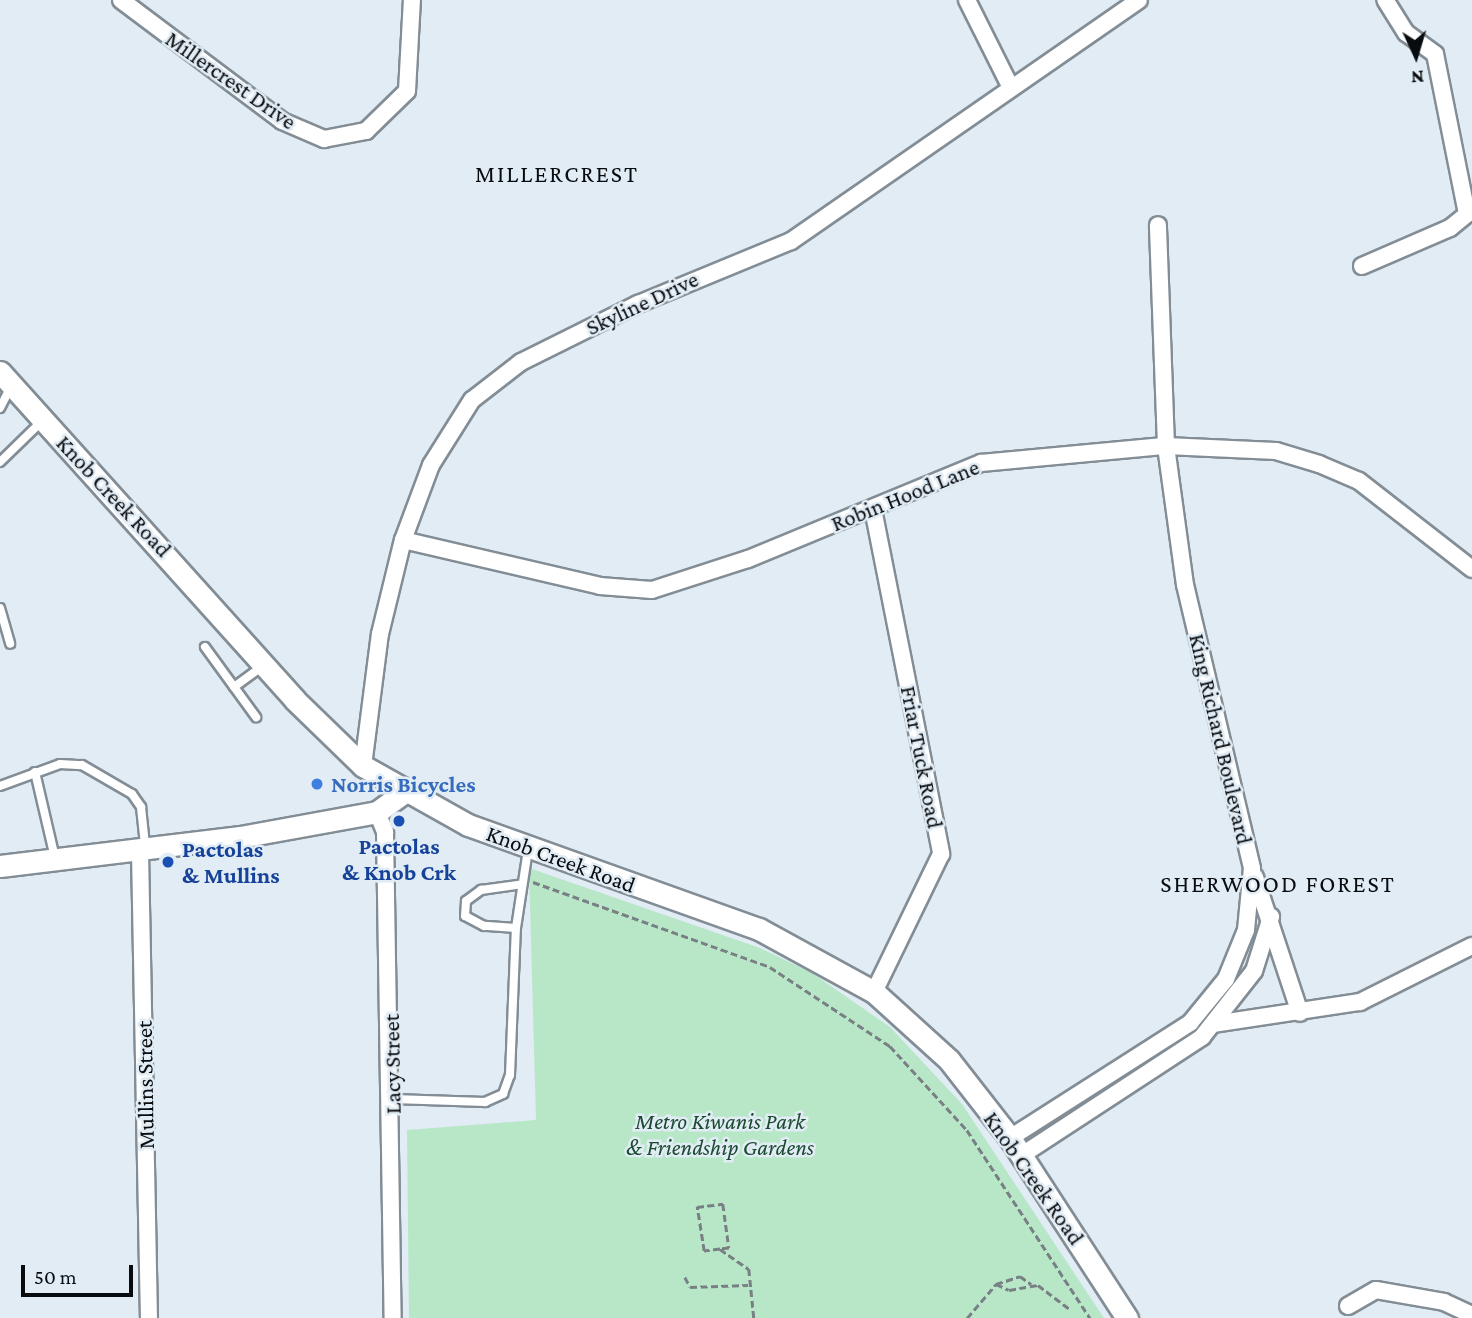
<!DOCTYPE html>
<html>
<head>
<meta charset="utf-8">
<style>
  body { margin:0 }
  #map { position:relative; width:1472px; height:1318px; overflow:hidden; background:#e1ecf4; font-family:"Crimson Pro",serif }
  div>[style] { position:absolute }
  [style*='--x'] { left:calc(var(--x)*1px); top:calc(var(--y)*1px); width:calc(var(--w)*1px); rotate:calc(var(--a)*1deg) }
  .green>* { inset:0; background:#b7e7c7 }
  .path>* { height:2.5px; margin-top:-1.25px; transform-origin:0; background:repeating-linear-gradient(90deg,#798085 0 7px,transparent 0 10.5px) }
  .roads { filter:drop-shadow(2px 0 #838d95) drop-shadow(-2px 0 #838d95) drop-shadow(0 2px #838d95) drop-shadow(0 -2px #838d95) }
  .lane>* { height:8px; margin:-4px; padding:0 4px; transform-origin:4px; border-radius:4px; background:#fff }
  .street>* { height:16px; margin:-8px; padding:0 8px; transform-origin:8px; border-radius:8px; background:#fff }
  .secondary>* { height:21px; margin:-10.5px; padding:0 10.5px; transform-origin:10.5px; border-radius:10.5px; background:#fff }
  .dots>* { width:19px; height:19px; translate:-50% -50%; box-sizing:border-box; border:4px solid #e1ecf4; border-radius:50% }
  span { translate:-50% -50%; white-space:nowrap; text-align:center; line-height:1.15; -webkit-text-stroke:5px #e1ecf4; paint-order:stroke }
  .street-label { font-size:23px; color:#090c0f }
  .shop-label { font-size:23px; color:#366cbe; font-weight:700 }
  .left { translate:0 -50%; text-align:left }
  .transit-label { font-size:23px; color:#164399; font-weight:700 }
  .park-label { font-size:23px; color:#1a4a2f; font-style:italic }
  .neighbourhood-label { font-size:24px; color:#090c0f; letter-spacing:2px }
  .north { position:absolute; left:1381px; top:21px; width:70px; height:70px; -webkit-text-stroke:5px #e1ecf4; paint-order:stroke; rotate:176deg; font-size:19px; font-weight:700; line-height:28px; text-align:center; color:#090c0f }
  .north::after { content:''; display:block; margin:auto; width:24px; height:32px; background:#090c0f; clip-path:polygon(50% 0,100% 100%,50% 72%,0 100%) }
  .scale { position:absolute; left:21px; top:1265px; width:112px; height:32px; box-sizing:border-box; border:4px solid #090c0f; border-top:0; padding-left:9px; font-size:21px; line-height:24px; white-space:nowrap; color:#090c0f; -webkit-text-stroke:5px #e1ecf4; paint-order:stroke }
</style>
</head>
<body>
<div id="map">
  <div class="green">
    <div style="clip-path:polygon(529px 868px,760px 948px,812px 973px,890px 1027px,962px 1104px,1104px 1318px,409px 1318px,407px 1130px,536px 1120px)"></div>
  </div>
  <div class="path">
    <div style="--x:533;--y:882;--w:252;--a:19.7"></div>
    <div style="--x:770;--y:967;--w:144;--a:33.4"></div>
    <div style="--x:890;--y:1046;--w:114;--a:47.5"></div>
    <div style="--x:967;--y:1130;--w:225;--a:56.8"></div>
    <div style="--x:720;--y:1249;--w:16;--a:173"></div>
    <div style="--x:704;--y:1251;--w:45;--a:-99"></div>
    <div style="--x:697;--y:1207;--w:26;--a:-7"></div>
    <div style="--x:723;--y:1204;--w:44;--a:82.2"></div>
    <div style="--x:729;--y:1248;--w:9;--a:174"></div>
    <div style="--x:720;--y:1249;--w:35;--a:35"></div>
    <div style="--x:749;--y:1269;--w:49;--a:84.2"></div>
    <div style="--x:685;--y:1277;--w:11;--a:63"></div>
    <div style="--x:690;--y:1287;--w:58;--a:-2"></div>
    <div style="--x:996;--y:1284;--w:25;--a:-18"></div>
    <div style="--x:1020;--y:1276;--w:14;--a:36"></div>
    <div style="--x:967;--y:1318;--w:45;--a:-49.5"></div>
    <div style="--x:996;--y:1284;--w:14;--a:25"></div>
    <div style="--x:1009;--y:1290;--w:29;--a:-10"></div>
    <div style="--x:1038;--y:1285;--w:41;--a:37.1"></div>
  </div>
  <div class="roads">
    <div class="lane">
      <div style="--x:0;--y:408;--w:22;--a:-63"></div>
      <div style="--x:0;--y:462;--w:60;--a:-44.3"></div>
      <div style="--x:0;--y:608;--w:37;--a:74"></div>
      <div style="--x:205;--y:647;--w:87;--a:53.9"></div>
      <div style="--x:234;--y:687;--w:36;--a:-36"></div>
      <div style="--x:35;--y:772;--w:88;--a:76.9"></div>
      <div style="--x:0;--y:786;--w:64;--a:-20.1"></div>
      <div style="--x:60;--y:764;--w:22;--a:3"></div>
      <div style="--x:82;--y:765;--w:58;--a:30.1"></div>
      <div style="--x:132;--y:794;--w:16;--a:55"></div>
      <div style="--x:141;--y:807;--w:39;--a:84"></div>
      <div style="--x:516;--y:928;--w:79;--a:-81.3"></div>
      <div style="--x:393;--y:1099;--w:92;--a:1.9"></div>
      <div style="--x:485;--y:1102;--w:20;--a:-24"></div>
      <div style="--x:503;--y:1094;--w:20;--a:-70"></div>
      <div style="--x:510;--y:1075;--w:147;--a:-87.7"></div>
      <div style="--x:516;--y:928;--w:32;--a:-176"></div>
      <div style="--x:484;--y:926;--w:21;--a:-152"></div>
      <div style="--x:465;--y:916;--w:15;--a:-86"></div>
      <div style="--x:466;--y:901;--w:19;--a:-36"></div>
      <div style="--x:481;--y:890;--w:37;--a:-8"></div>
    </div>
    <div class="street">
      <div style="--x:121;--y:0;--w:201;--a:36.9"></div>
      <div style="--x:282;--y:121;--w:46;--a:23.2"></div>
      <div style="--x:324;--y:139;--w:43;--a:-10.8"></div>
      <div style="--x:366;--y:131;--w:57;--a:-44.3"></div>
      <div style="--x:407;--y:91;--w:91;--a:-86.9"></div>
      <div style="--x:967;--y:0;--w:98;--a:63.4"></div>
      <div style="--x:1362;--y:266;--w:96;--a:-23.4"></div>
      <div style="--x:1450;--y:228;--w:22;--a:-39"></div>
      <div style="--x:1467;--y:214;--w:163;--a:-101.3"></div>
      <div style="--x:1435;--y:54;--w:36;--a:-144"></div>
      <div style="--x:1406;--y:33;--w:39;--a:-122"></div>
      <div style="--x:873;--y:509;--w:352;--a:78.8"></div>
      <div style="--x:941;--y:854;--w:153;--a:115.9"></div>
      <div style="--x:403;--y:540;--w:202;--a:13.1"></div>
      <div style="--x:600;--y:586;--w:52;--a:4.4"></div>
      <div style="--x:652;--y:590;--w:101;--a:-17.9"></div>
      <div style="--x:748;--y:559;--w:252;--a:-22.4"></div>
      <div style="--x:981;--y:463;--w:186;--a:-5.3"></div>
      <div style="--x:1166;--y:446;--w:110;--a:2.6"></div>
      <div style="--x:1276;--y:451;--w:45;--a:16.8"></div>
      <div style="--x:1319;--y:464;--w:43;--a:23"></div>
      <div style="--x:1359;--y:481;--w:143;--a:37.9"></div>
      <div style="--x:363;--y:766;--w:133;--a:-82.7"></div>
      <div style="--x:380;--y:634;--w:97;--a:-76.3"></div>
      <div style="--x:403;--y:540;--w:80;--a:-69.5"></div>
      <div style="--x:431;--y:465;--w:77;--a:-57.8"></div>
      <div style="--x:472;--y:400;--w:62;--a:-37.8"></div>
      <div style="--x:521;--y:362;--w:131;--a:-26.4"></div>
      <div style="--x:638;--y:304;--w:165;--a:-22.4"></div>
      <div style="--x:791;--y:241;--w:423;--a:-34.7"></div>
      <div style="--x:377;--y:812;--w:22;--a:68"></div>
      <div style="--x:385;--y:832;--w:486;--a:89.1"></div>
      <div style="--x:140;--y:852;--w:466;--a:88.9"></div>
      <div style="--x:1255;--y:877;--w:143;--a:71.7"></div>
      <div style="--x:1214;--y:1024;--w:148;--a:-8.6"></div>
      <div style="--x:1360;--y:1002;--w:125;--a:-26.6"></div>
      <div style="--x:1010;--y:1138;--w:214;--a:-32.6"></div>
      <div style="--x:1190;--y:1023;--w:57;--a:-50.7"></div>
      <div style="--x:1226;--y:979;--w:53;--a:-67.8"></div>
      <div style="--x:1246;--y:930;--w:62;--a:-84.5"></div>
      <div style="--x:1252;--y:868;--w:291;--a:-103.3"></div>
      <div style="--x:1185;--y:585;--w:140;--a:-97.8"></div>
      <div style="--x:1166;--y:446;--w:221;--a:-92.1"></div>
      <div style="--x:1022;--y:1155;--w:215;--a:-33.2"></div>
      <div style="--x:1202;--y:1037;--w:84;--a:-51.8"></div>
      <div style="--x:1254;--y:971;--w:57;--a:-72.5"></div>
      <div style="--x:1348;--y:1306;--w:32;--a:-30"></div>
      <div style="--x:1376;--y:1290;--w:69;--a:10"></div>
      <div style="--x:1444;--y:1302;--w:31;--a:25"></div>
    </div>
    <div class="secondary">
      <div style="--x:0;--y:372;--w:441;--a:48"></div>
      <div style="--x:295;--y:700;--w:95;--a:44.1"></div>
      <div style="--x:363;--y:766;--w:120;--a:29.3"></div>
      <div style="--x:468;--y:825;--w:309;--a:19.7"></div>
      <div style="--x:759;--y:929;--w:131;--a:28.7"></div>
      <div style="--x:874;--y:992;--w:101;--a:42.2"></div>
      <div style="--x:949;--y:1060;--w:99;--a:52"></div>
      <div style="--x:1010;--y:1138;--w:215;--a:57"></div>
      <div style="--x:0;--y:866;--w:242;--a:-6.9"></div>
      <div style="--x:240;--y:837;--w:139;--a:-10.3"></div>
      <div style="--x:377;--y:812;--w:31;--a:-36"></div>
    </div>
  </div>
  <div class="dots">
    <div style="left:317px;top:784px;background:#3f7fe0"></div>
    <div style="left:399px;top:821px;background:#1a4fb4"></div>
    <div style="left:168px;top:862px;background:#1a4fb4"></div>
  </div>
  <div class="street-label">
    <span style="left:231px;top:80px;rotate:35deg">Millercrest Drive</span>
    <span style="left:642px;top:303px;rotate:-25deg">Skyline Drive</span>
    <span style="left:905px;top:495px;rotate:-22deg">Robin Hood Lane</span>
    <span style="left:114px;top:496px;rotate:47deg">Knob Creek Road</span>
    <span style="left:1221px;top:739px;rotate:77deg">King Richard Boulevard</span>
    <span style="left:922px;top:757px;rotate:79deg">Friar Tuck Road</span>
    <span style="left:561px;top:859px;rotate:20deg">Knob Creek Road</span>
    <span style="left:392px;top:1064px;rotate:-91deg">Lacy Street</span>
    <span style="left:145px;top:1085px;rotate:-91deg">Mullins Street</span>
    <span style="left:1034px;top:1178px;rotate:55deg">Knob Creek Road</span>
  </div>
  <div class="shop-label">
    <span class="left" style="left:331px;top:784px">Norris Bicycles</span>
  </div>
  <div class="transit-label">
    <span style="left:399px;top:859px">Pactolas<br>&amp; Knob Crk</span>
    <span class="left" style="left:182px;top:862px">Pactolas<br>&amp; Mullins</span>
  </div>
  <div class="park-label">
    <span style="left:720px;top:1134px">Metro Kiwanis Park<br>&amp; Friendship Gardens</span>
  </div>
  <div class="neighbourhood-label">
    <span style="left:557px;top:174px">MILLERCREST</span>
    <span style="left:1278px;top:884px">SHERWOOD FOREST</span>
  </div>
  <div class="north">N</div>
  <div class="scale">50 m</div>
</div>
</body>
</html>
